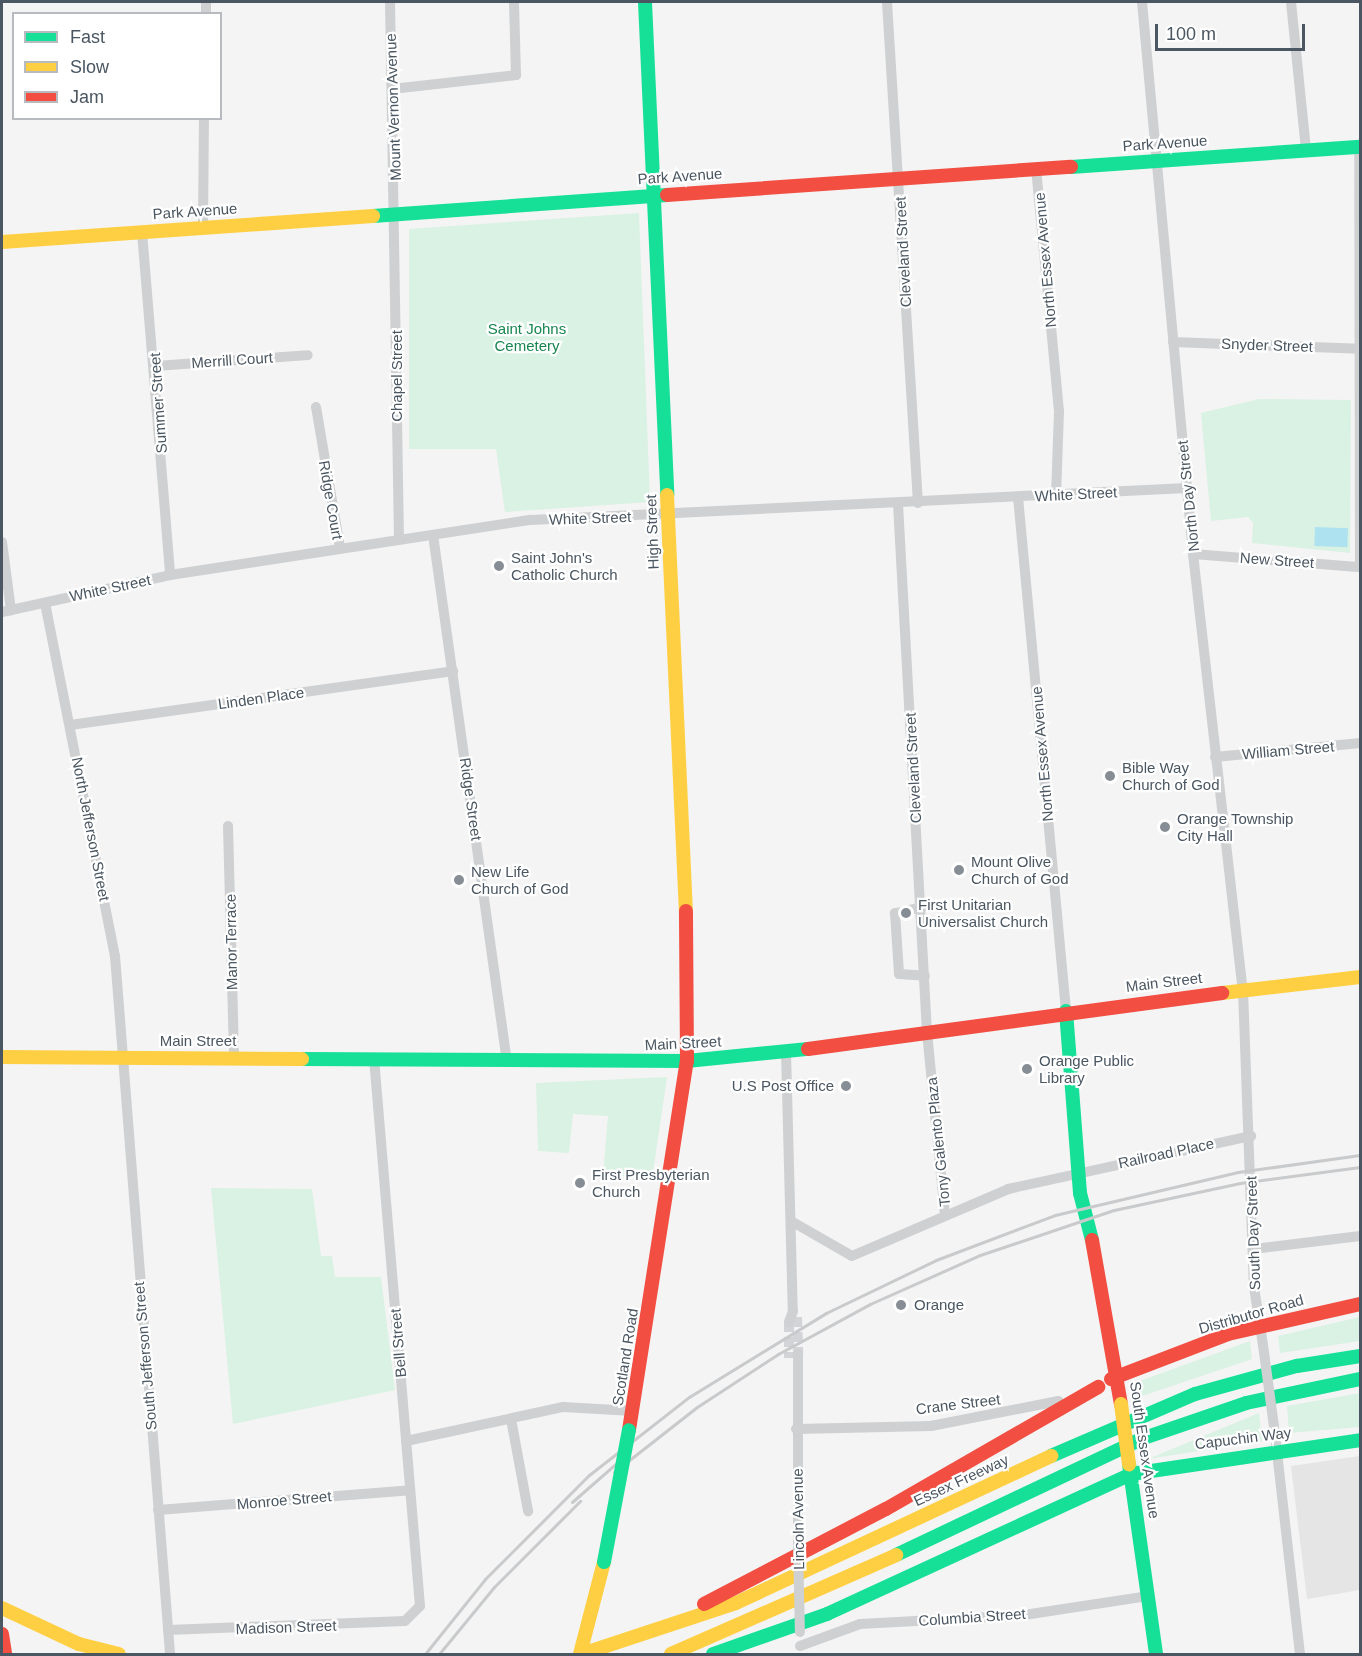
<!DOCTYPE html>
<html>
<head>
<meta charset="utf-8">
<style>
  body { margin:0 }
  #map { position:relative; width:1362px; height:1656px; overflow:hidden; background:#f4f4f4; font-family:Arial,sans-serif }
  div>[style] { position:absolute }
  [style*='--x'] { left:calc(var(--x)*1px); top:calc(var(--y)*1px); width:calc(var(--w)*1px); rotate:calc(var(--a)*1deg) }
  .education>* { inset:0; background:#e6e5e6 }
  .green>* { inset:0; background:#d9f2e3 }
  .water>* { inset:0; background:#aee2f0; transform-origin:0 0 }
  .street-tunnel>* { height:10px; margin-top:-5px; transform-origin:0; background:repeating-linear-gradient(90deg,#d2d4d7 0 10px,transparent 0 15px) }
  .street>* { height:10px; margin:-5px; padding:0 5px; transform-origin:5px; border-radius:5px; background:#ced0d2 }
  .fast>* { height:14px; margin:-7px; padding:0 7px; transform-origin:7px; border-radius:7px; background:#16e098 }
  .slow>* { height:14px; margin:-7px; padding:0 7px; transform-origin:7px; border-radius:7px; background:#ffcf43 }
  .jam>* { height:14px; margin:-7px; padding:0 7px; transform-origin:7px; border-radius:7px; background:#f24e42 }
  .rail>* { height:3px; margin:-1.5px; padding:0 1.5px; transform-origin:1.5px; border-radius:1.5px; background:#c9cacc }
  .street-bridge>* { height:10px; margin:-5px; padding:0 5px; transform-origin:5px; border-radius:5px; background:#ced0d2 }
  .fast-bridge>* { height:14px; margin:-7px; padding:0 7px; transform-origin:7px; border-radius:7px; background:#16e098 }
  .slow-bridge>* { height:14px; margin:-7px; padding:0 7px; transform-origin:7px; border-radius:7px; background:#ffcf43 }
  .jam-bridge>* { height:14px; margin:-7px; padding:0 7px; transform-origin:7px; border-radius:7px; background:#f24e42 }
  .dots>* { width:16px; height:16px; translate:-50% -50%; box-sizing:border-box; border:3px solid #fff; border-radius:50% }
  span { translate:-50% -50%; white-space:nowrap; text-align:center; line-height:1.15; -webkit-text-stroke:4.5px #fff; paint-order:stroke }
  .street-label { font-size:15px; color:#4a5661 }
  .park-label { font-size:15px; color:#17864f }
  .poi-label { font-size:15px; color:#4a5661 }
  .left { translate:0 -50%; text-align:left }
  .right { translate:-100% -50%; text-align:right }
  .frame { position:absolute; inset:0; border:3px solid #4a5661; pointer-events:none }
  .legend { position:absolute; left:12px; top:12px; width:210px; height:108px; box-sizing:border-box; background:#fff; border:2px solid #b7bbc0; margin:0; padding:8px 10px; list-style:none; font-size:18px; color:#4a5661 }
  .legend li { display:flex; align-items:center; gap:12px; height:30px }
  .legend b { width:30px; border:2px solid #b7bbc0 }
  .scale { position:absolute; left:1155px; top:24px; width:150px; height:27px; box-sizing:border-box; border:3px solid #4a5661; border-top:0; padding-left:8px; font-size:18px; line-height:21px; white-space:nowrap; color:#4a5661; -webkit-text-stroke:4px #fff; paint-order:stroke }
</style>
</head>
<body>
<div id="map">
  <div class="education">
    <div style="clip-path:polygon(1360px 1456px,1360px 1590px,1307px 1599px,1291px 1466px)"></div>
  </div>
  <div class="green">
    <div style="clip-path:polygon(639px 213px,650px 502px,505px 512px,496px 449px,409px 449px,409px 229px)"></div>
    <div style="clip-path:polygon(1259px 399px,1351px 400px,1350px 553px,1252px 543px,1253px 523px,1248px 517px,1211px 521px,1201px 413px)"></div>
    <div style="clip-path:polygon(667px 1077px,652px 1179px,603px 1175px,608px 1116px,573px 1114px,569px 1153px,538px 1151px,536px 1083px)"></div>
    <div style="clip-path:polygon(211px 1188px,312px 1189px,321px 1256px,332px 1256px,335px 1277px,381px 1277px,395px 1390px,233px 1424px)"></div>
    <div style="clip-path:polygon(1360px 1317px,1360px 1341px,1280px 1353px,1278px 1336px)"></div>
    <div style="clip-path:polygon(1250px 1341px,1252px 1359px,1136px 1398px,1132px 1384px)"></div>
    <div style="clip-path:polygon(1360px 1393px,1360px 1427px,1289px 1433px,1287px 1406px)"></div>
    <div style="clip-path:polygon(1259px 1413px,1262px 1441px,1148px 1459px)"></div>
  </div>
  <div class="water">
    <div style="left:1315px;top:527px;width:33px;height:19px;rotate:2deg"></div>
  </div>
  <div class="street-tunnel">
    <div style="--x:797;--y:1317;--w:37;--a:88"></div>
    <div style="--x:789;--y:1322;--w:36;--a:90"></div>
  </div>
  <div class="street">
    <div style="--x:390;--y:2;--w:537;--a:89.04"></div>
    <div style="--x:887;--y:2;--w:502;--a:86.46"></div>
    <div style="--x:1142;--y:2;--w:554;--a:84.72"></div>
    <div style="--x:1193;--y:554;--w:439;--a:83.5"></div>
    <div style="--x:1243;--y:990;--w:297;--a:87.9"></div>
    <div style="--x:1254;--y:1287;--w:59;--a:81.2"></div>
    <div style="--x:1291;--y:2;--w:149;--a:84.2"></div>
    <div style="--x:206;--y:14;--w:12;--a:-90"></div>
    <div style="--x:392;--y:89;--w:125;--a:-6.4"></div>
    <div style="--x:516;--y:75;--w:73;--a:-91.6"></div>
    <div style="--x:1036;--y:168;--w:244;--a:84.6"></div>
    <div style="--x:1059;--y:411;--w:84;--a:92"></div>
    <div style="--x:203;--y:227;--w:109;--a:-89.5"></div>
    <div style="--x:142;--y:232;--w:344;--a:85.3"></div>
    <div style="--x:1173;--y:342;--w:187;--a:2.1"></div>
    <div style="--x:156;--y:366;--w:152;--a:-4.1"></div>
    <div style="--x:316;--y:407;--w:142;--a:80.3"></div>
    <div style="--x:1018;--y:497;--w:516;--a:84.66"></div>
    <div style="--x:898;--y:504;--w:529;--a:86.86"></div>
    <div style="--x:927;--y:1032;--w:184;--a:84.4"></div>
    <div style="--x:433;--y:535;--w:532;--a:82.01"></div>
    <div style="--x:2;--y:542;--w:69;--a:82.5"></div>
    <div style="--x:1193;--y:554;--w:168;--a:4.5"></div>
    <div style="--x:1360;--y:567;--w:420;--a:-90.1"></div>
    <div style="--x:45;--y:603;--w:360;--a:78.8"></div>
    <div style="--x:115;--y:956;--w:700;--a:85.49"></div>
    <div style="--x:2;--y:612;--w:172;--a:-12.4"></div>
    <div style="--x:170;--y:575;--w:365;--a:-8.7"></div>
    <div style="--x:531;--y:520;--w:657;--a:-2.79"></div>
    <div style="--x:70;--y:725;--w:387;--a:-8"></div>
    <div style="--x:1215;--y:757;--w:146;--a:-5.5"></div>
    <div style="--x:228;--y:826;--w:232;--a:88.5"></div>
    <div style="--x:922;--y:907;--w:28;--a:167"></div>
    <div style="--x:895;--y:913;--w:61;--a:86.2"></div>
    <div style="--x:899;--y:974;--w:26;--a:4"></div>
    <div style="--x:786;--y:1052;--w:259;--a:88.5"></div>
    <div style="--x:793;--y:1311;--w:12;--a:110"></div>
    <div style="--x:791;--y:1221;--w:70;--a:29.8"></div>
    <div style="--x:852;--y:1256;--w:170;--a:-23.2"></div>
    <div style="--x:1008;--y:1189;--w:249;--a:-12.3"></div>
    <div style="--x:1253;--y:1249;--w:108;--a:-6.9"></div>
    <div style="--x:798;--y:1354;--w:193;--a:90"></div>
    <div style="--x:511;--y:1419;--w:94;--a:79.5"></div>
    <div style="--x:1274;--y:1426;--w:229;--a:83.5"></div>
    <div style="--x:796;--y:1429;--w:135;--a:-1.3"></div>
    <div style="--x:931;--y:1426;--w:130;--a:-11.1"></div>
    <div style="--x:406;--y:1441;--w:161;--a:-12.2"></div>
    <div style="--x:563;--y:1407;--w:70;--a:3.3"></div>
    <div style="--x:158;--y:1510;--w:253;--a:-4.5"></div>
    <div style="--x:168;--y:1630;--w:237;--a:-2.2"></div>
    <div style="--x:405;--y:1621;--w:21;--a:-45"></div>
    <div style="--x:420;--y:1606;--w:550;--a:-94.8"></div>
    <div style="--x:800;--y:1646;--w:64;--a:-20.1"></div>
    <div style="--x:860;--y:1624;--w:164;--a:-3.1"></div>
    <div style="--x:1024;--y:1615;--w:125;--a:-8.7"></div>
  </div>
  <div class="fast">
    <div style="--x:645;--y:2;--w:493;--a:87.4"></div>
    <div style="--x:1071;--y:167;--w:290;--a:-4"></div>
    <div style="--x:373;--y:216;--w:295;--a:-4.1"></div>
    <div style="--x:1066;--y:1011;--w:183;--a:85.6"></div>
    <div style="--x:1080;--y:1193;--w:49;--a:75.7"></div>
    <div style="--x:302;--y:1059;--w:385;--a:0.3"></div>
    <div style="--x:687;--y:1061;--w:122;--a:-5.7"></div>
    <div style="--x:1051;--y:1456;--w:157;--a:-23.3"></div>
    <div style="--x:1195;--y:1394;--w:106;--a:-15.4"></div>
    <div style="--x:1297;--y:1366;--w:64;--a:-9"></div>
    <div style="--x:1129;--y:1464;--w:192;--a:81.9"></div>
    <div style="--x:1131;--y:1474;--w:232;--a:-8.4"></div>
    <div style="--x:896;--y:1555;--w:271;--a:-25.3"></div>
    <div style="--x:1141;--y:1439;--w:111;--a:-18.9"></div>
    <div style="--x:1246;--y:1403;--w:116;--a:-11.9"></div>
    <div style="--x:713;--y:1654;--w:121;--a:-19.3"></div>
    <div style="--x:827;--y:1614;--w:335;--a:-24.7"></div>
  </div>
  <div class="slow">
    <div style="--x:2;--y:242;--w:372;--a:-4"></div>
    <div style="--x:667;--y:495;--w:416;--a:87.4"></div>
    <div style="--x:1222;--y:993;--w:139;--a:-6.6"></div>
    <div style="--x:2;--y:1057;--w:300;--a:0.4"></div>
    <div style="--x:2;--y:1608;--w:85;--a:25.1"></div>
    <div style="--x:79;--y:1644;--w:41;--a:14"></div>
    <div style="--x:580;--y:1654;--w:95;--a:-75.4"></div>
    <div style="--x:582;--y:1654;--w:162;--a:-18.3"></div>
    <div style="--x:736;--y:1603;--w:348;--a:-25"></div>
    <div style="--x:671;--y:1654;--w:246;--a:-23.7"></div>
  </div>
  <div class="jam">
    <div style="--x:667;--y:195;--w:405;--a:-4"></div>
    <div style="--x:808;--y:1049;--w:418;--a:-7.7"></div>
    <div style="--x:1092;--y:1240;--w:167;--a:80"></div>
    <div style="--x:1111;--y:1379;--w:125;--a:-21"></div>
    <div style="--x:1228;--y:1334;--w:135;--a:-12.8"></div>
    <div style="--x:629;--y:1430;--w:374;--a:-81.1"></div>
    <div style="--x:687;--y:1061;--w:150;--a:-90.4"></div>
    <div style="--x:704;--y:1604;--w:205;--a:-27.6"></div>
    <div style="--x:886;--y:1509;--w:245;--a:-29.9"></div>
  </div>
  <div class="rail">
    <div style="--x:614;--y:1472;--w:105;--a:-38.1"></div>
    <div style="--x:697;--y:1407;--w:97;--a:-33.2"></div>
    <div style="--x:778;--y:1354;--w:105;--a:-28.5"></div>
    <div style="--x:870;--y:1304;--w:120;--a:-24"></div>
    <div style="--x:980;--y:1255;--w:141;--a:-18.6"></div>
    <div style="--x:1114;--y:1210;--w:129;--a:-12.1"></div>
    <div style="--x:1240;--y:1183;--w:121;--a:-7.6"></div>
    <div style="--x:572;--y:1502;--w:62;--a:-41.1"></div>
    <div style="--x:425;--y:1654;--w:96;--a:-51.3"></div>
    <div style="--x:485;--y:1579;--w:147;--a:-45"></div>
    <div style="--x:589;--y:1475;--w:127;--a:-38"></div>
    <div style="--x:689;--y:1397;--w:161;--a:-31.5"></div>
    <div style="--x:826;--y:1313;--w:122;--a:-25.7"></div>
    <div style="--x:936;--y:1260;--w:127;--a:-20.7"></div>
    <div style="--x:1055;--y:1215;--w:188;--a:-13.2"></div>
    <div style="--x:1238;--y:1172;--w:123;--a:-7.9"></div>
    <div style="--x:439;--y:1654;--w:87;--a:-50.6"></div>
    <div style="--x:494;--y:1587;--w:122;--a:-45"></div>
  </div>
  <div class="street-bridge">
    <div style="--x:1263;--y:1345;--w:82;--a:82.3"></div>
    <div style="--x:798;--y:1547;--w:85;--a:88.7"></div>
  </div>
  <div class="fast-bridge">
    <div style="--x:604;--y:1562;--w:134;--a:-79.3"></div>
  </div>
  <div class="slow-bridge">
    <div style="--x:1121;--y:1404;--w:61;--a:82.4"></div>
  </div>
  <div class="jam-bridge">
    <div style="--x:2;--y:1634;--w:20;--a:81"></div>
  </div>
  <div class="dots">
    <div style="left:499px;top:566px;background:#868d94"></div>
    <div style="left:1110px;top:776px;background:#868d94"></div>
    <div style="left:1165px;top:827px;background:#868d94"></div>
    <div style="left:959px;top:870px;background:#868d94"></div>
    <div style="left:459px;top:880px;background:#868d94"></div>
    <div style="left:906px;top:913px;background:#868d94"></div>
    <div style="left:1027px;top:1069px;background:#868d94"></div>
    <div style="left:846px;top:1086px;background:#868d94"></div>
    <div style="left:580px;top:1183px;background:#868d94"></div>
    <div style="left:901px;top:1305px;background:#868d94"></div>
  </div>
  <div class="street-label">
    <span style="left:393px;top:107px;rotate:-92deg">Mount Vernon Avenue</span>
    <span style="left:1165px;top:143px;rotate:-4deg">Park Avenue</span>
    <span style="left:680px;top:176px;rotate:-4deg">Park Avenue</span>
    <span style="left:195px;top:211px;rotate:-4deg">Park Avenue</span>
    <span style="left:903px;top:252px;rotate:-93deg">Cleveland Street</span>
    <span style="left:1045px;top:260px;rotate:-95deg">North Essex Avenue</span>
    <span style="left:1267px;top:345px;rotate:2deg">Snyder Street</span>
    <span style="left:232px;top:360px;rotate:-4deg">Merrill Court</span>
    <span style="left:397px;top:376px;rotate:-90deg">Chapel Street</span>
    <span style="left:158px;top:403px;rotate:-94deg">Summer Street</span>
    <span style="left:1076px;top:494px;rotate:-3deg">White Street</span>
    <span style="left:1188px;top:496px;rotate:-96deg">North Day Street</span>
    <span style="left:331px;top:500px;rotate:80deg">Ridge Court</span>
    <span style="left:590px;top:518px;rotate:-2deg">White Street</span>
    <span style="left:652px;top:532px;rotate:-92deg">High Street</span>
    <span style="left:1277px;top:560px;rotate:4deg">New Street</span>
    <span style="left:110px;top:588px;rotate:-12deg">White Street</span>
    <span style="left:261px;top:698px;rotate:-8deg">Linden Place</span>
    <span style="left:1288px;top:750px;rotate:-5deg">William Street</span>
    <span style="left:1042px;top:754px;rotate:-95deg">North Essex Avenue</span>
    <span style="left:913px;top:768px;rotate:-93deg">Cleveland Street</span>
    <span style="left:471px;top:799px;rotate:82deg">Ridge Street</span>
    <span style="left:91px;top:829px;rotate:79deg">North Jefferson Street</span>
    <span style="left:231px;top:942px;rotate:-91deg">Manor Terrace</span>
    <span style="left:1164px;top:982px;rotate:-7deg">Main Street</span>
    <span style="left:198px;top:1041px">Main Street</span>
    <span style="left:683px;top:1043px;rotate:-3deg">Main Street</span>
    <span style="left:938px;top:1142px;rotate:-96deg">Tony Galento Plaza</span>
    <span style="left:1166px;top:1153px;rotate:-12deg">Railroad Place</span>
    <span style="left:1253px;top:1233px;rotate:-92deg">South Day Street</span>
    <span style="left:1251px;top:1314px;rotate:-16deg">Distributor Road</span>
    <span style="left:398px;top:1343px;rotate:-95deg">Bell Street</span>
    <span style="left:145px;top:1356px;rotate:-95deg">South Jefferson Street</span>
    <span style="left:625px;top:1357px;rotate:-81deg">Scotland Road</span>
    <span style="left:958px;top:1404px;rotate:-7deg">Crane Street</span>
    <span style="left:1243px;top:1438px;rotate:-7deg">Capuchin Way</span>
    <span style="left:1145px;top:1450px;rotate:82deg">South Essex Avenue</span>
    <span style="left:961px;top:1480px;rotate:-25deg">Essex Freeway</span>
    <span style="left:284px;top:1500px;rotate:-5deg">Monroe Street</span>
    <span style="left:798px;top:1519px;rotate:-91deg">Lincoln Avenue</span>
    <span style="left:972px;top:1617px;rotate:-4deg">Columbia Street</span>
    <span style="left:286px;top:1627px;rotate:-2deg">Madison Street</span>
  </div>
  <div class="park-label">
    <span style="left:527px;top:337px">Saint Johns<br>Cemetery</span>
  </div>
  <div class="poi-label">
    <span class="left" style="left:511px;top:566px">Saint John's<br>Catholic Church</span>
    <span class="left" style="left:1122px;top:776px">Bible Way<br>Church of God</span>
    <span class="left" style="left:1177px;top:827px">Orange Township<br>City Hall</span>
    <span class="left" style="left:971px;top:870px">Mount Olive<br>Church of God</span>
    <span class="left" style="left:471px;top:880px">New Life<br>Church of God</span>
    <span class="left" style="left:918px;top:913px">First Unitarian<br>Universalist Church</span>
    <span class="left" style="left:1039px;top:1069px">Orange Public<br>Library</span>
    <span class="right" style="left:834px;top:1086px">U.S Post Office</span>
    <span class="left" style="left:592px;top:1183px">First Presbyterian<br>Church</span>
    <span class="left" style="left:914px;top:1305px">Orange</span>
  </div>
  <div class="frame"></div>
  <ul class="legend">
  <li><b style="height:8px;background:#16e098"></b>Fast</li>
  <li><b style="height:8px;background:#ffcf43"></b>Slow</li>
  <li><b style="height:8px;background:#f24e42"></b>Jam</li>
  </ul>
  <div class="scale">100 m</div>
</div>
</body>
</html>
